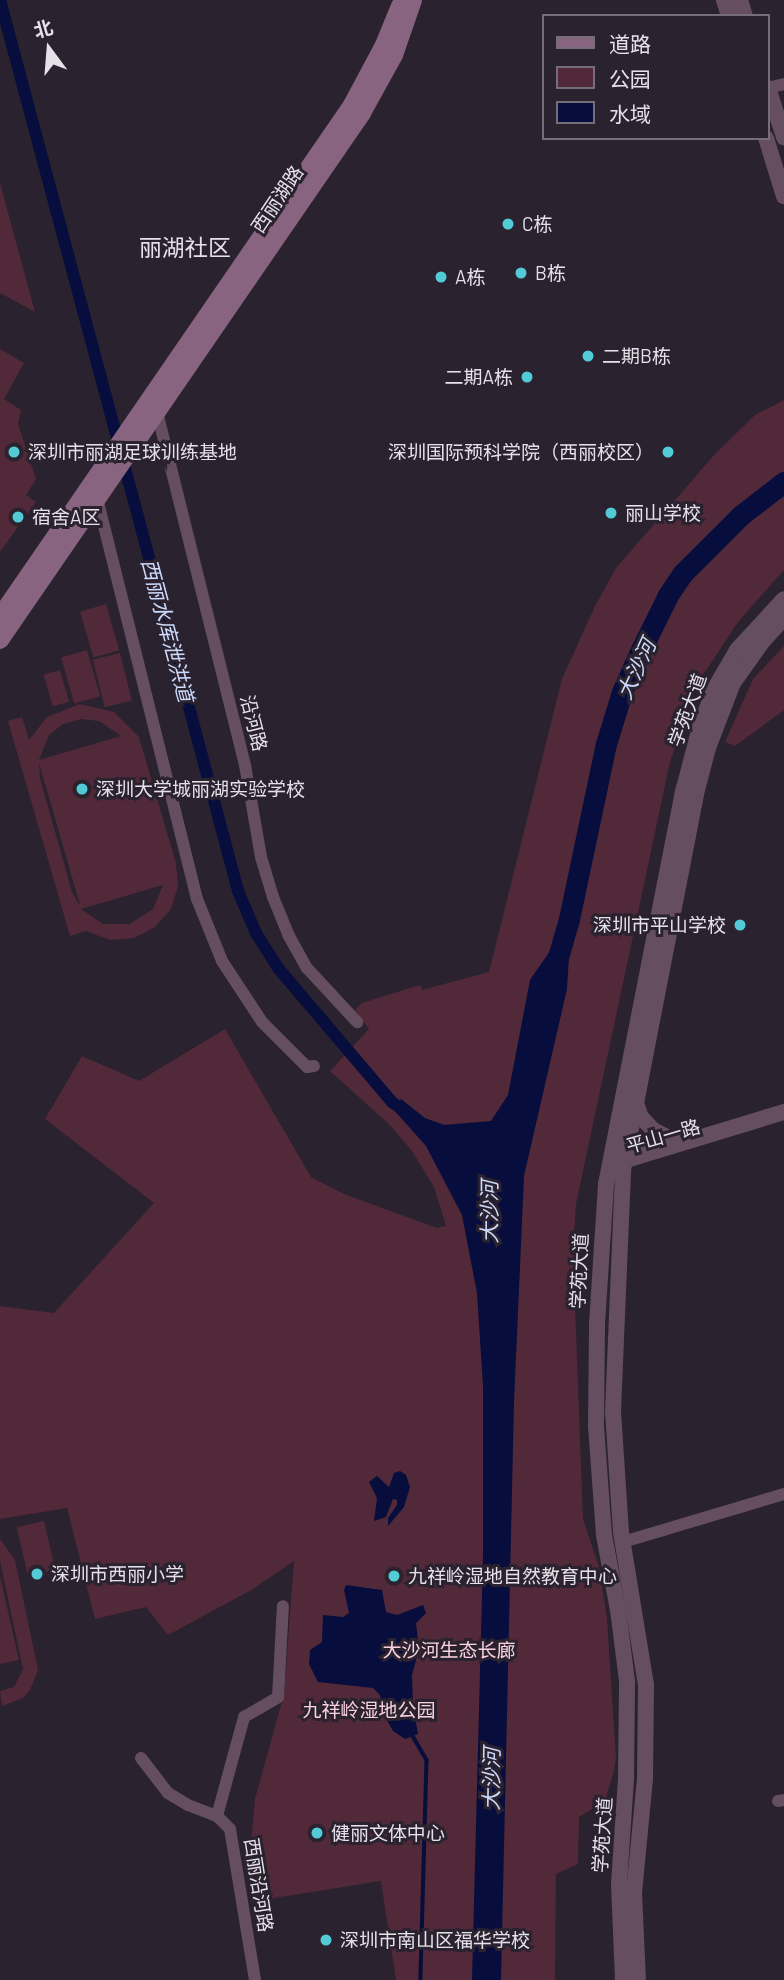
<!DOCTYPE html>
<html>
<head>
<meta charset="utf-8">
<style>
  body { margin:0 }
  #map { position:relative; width:784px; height:1980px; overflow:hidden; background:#2a222f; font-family:Barlow,"Noto Sans SC",sans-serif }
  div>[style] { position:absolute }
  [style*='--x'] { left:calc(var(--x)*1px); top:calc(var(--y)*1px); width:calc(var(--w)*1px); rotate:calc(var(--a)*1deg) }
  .green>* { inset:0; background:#512938; transform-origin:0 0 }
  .water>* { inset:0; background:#070d3c }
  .stream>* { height:3.5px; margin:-1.75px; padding:0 1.75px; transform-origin:1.75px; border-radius:1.75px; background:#070d3c }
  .canal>* { height:12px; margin:-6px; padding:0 6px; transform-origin:6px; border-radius:6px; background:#070d3c }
  .river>* { height:21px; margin:-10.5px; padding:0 10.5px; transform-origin:10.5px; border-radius:10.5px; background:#070d3c }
  .minor>* { height:12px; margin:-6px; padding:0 6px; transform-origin:6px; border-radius:6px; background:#644e5f }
  .tertiary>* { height:16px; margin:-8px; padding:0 8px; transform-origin:8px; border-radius:8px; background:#644e5f }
  .secondary>* { height:18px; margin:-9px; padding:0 9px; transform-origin:9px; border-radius:9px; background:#886480 }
  .dots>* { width:19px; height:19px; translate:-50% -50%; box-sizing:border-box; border:4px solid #2a222f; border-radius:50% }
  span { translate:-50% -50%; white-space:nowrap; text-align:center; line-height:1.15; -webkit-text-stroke:6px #2a222f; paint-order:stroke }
  .street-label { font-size:19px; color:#e6e0e9 }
  .poi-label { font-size:19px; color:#e6e0e9 }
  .left { translate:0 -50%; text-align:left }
  .right { translate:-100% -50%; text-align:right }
  .park-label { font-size:19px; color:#f9d1de }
  .water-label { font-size:21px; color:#cedafb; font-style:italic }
  .quarter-label { font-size:23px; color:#e6e0e9 }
  .legend { position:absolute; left:542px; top:14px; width:228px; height:126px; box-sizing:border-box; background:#2a222f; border:2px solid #756e79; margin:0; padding:9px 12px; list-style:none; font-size:21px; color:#e6e0e9 }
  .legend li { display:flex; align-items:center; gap:14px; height:35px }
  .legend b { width:35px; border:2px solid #756e79 }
  .north { position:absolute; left:14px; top:14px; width:70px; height:70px; -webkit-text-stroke:5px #2a222f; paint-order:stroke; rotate:344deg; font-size:19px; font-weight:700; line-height:28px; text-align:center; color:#e6e0e9 }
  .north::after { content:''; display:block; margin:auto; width:24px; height:32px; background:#e6e0e9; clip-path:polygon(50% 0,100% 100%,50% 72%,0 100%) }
</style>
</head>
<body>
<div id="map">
  <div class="green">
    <div style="clip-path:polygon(0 183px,35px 312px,0 293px)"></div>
    <div style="clip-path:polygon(0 349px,24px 363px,4px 399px,21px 410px,18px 424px,36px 479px,26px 495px,36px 502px,0 552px)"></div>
    <div style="clip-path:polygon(784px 400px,784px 570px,738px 622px,703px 675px,693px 696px,670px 762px,576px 1204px,573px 1251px,583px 1519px,599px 1567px,607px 1619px,616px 1758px,614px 1771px,605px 1801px,579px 1817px,578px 1864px,556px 1874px,555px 1980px,396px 1980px,381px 1881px,255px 1901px,249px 1866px,255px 1799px,284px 1694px,294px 1561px,253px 1589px,168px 1635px,146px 1607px,95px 1619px,67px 1508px,0 1519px,0 1306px,54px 1313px,154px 1203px,45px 1119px,82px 1056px,139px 1081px,225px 1029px,311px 1177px,344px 1194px,437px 1228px,446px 1226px,434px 1187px,412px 1151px,390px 1125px,330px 1071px,369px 1029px,355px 1010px,362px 1003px,420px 985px,422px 990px,489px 972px,562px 679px,595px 606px,616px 568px,715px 454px,755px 415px)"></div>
    <div style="left:106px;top:604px;width:48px;height:27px;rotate:74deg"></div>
    <div style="clip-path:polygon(784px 646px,784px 710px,735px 746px,725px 742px,753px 679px)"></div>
    <div style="left:87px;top:650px;width:48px;height:27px;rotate:74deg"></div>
    <div style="left:120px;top:653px;width:49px;height:28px;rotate:76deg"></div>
    <div style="left:60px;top:670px;width:33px;height:17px;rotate:74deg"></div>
    <div style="clip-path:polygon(evenodd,80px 704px,114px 712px,139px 737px,176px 863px,178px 886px,171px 909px,155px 927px,134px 938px,110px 940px,86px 931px,70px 936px,8px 721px,22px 717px,29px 740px,47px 717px,80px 704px,81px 719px,99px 721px,121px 736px,39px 760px,49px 735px,63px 724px,81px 719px,80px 704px,39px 763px,80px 905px,80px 906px,72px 892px,40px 778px,39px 763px,80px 704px,163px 885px,153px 909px,130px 924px,103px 924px,81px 909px,163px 885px)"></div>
    <div style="left:44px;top:1521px;width:50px;height:28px;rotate:77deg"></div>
    <div style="clip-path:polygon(0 1539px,15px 1560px,38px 1670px,30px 1690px,23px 1698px,2px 1706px,0 1691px,14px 1687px,23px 1669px,0 1561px)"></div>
    <div style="clip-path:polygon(0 1576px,19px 1660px,0 1664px)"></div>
  </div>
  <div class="water">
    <div style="clip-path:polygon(552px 948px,565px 950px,569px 956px,567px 989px,524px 1176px,514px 1402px,501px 1980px,472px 1980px,483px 1556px,483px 1386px,477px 1293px,462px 1215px,426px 1146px,393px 1109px,401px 1099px,425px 1118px,444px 1125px,491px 1121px,508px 1095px,530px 980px)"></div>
    <div style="clip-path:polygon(400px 1471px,406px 1475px,410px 1487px,404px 1507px,388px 1526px,388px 1518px,397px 1505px,397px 1500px,393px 1499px,386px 1517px,374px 1521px,377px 1498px,369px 1482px,377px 1476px,389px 1487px,394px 1473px)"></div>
    <div style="clip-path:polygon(346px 1585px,382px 1590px,386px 1612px,397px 1615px,423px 1605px,426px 1613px,416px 1623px,419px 1649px,412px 1675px,413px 1706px,418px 1734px,405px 1739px,393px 1731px,383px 1713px,380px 1695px,373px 1688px,318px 1682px,309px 1664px,310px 1650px,322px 1642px,323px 1615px,343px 1617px,349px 1613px,344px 1590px)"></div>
  </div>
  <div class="stream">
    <div style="--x:413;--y:1736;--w:28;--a:60"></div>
    <div style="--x:427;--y:1760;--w:220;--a:91.6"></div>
  </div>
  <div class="canal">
    <div style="--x:0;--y:0;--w:922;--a:75.04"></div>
    <div style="--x:238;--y:891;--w:46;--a:66.8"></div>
    <div style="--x:256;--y:933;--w:41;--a:57.8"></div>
    <div style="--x:278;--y:968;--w:176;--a:49.6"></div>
    <div style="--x:392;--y:1102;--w:22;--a:36"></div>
  </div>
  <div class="river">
    <div style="--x:552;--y:978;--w:61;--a:-73.9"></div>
    <div style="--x:569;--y:919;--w:179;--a:-78.1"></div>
    <div style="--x:606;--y:744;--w:54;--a:-72.9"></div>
    <div style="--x:622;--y:692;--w:44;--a:-65.8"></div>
    <div style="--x:640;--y:652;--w:64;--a:-63.8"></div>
    <div style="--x:668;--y:595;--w:25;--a:-56"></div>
    <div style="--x:682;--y:574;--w:83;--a:-45"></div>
    <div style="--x:741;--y:515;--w:54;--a:-37.5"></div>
  </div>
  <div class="minor">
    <div style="--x:768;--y:88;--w:16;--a:-14"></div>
    <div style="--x:157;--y:412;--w:364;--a:76"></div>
    <div style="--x:245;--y:765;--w:93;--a:80.1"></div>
    <div style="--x:261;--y:857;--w:42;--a:73.3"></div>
    <div style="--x:273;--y:897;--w:42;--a:67.7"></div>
    <div style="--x:289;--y:936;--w:37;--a:61"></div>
    <div style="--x:307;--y:968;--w:74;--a:47.2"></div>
    <div style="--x:97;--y:498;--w:413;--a:76"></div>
    <div style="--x:197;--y:899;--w:67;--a:68"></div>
    <div style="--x:222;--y:961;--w:73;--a:56.7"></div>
    <div style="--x:262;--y:1022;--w:64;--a:45"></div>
    <div style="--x:307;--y:1067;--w:7;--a:-8"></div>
    <div style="--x:623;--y:1542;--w:168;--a:-16.6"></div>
    <div style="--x:141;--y:1758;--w:44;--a:52.4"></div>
    <div style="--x:168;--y:1793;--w:23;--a:31"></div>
    <div style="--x:188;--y:1805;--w:31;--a:21"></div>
    <div style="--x:217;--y:1816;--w:18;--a:45"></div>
    <div style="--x:230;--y:1829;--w:153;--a:80.6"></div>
    <div style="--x:778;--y:1801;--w:6;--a:-9"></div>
    <div style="--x:217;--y:1816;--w:103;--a:-74.7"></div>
    <div style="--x:244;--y:1717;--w:39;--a:-30"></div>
    <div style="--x:278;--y:1697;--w:91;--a:-86.9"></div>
  </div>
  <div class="tertiary">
    <div style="--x:724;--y:0;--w:17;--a:73"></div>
    <div style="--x:740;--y:0;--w:17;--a:73"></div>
    <div style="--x:768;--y:88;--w:52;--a:71.9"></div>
    <div style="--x:766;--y:138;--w:61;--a:72.8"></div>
    <div style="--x:635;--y:1100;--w:18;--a:71"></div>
    <div style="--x:641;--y:1117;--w:18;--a:47"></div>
    <div style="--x:653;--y:1130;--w:20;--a:27"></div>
    <div style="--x:671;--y:1139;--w:11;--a:5"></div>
    <div style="--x:616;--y:1163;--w:176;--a:-16.9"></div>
    <div style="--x:623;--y:1980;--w:96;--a:-92.4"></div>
    <div style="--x:619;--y:1884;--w:105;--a:-86.2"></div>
    <div style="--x:626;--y:1779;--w:98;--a:-89.4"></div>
    <div style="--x:627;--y:1681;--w:72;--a:-97.2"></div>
    <div style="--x:618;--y:1610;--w:76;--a:-100.6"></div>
    <div style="--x:604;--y:1535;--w:110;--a:-94.2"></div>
    <div style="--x:596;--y:1425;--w:101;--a:-89.4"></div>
    <div style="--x:597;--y:1324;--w:140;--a:-86.3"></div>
    <div style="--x:606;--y:1184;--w:404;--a:-78.9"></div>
    <div style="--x:684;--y:788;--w:67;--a:-75.3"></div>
    <div style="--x:701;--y:723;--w:38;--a:-68"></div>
    <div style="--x:715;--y:688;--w:44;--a:-59.9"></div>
    <div style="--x:737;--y:650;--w:69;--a:-47.3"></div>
    <div style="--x:638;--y:1980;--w:87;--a:-92.6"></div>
    <div style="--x:634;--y:1893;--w:115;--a:-84.5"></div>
    <div style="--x:645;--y:1779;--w:94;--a:-89.4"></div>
    <div style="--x:646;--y:1685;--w:155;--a:-99.3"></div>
    <div style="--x:621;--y:1532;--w:121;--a:-93.8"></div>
    <div style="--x:613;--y:1411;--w:241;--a:-87.6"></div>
    <div style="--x:623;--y:1170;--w:387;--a:-79"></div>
    <div style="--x:697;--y:790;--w:43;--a:-75.3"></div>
    <div style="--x:708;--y:748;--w:70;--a:-69"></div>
    <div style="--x:733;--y:683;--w:52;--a:-54.5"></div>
    <div style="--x:763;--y:641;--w:31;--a:-48"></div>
  </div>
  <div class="secondary">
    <div style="--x:0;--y:617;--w:621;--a:-55.49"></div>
    <div style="--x:352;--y:105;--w:68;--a:-61.9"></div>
    <div style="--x:384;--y:45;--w:42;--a:-67.7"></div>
    <div style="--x:0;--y:640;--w:639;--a:-55.51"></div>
    <div style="--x:362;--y:113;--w:66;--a:-61.1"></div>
    <div style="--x:394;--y:55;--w:58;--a:-70.9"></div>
  </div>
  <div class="dots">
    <div style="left:508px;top:224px;background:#52cbd7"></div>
    <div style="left:521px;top:273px;background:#52cbd7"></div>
    <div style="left:441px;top:277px;background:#52cbd7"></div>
    <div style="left:588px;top:356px;background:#52cbd7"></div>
    <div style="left:527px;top:377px;background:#52cbd7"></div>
    <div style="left:14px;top:452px;background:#52cbd7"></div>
    <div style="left:668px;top:452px;background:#52cbd7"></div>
    <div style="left:611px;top:513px;background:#52cbd7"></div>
    <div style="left:18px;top:517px;background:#52cbd7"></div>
    <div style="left:82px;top:789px;background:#52cbd7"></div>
    <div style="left:740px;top:925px;background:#52cbd7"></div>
    <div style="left:37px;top:1574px;background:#52cbd7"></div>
    <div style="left:394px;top:1576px;background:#52cbd7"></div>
    <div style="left:317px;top:1833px;background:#52cbd7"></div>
    <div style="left:326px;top:1940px;background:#52cbd7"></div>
  </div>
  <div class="street-label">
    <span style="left:277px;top:199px;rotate:-56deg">西丽湖路</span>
    <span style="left:687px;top:710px;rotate:-70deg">学苑大道</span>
    <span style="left:254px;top:723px;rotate:76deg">沿河路</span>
    <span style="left:663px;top:1136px;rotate:-16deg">平山一路</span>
    <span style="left:579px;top:1271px;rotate:-87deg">学苑大道</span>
    <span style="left:602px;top:1835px;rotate:-86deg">学苑大道</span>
    <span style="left:259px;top:1885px;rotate:81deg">西丽沿河路</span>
  </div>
  <div class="poi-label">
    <span class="left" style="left:522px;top:224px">C栋</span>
    <span class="left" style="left:535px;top:273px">B栋</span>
    <span class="left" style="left:455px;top:277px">A栋</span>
    <span class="left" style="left:602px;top:356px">二期B栋</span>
    <span class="right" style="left:513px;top:377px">二期A栋</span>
    <span class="left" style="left:28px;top:452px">深圳市丽湖足球训练基地</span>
    <span class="right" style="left:654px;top:452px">深圳国际预科学院（西丽校区）</span>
    <span class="left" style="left:625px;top:513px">丽山学校</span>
    <span class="left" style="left:32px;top:517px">宿舍A区</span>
    <span class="left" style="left:96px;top:789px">深圳大学城丽湖实验学校</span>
    <span class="right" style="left:726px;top:925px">深圳市平山学校</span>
    <span class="left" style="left:51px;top:1574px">深圳市西丽小学</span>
    <span class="left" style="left:408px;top:1576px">九祥岭湿地自然教育中心</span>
    <span class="left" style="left:331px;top:1833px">健丽文体中心</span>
    <span class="left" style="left:340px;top:1940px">深圳市南山区福华学校</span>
  </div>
  <div class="park-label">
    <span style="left:449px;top:1650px">大沙河生态长廊</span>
    <span style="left:369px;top:1710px">九祥岭湿地公园</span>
  </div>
  <div class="water-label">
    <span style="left:168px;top:630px;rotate:75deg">西丽水库泄洪道</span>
    <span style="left:636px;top:669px;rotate:-65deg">大沙河</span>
    <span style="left:489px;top:1212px;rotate:-90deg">大沙河</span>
    <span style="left:491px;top:1779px;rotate:-89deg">大沙河</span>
  </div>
  <div class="quarter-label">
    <span style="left:185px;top:247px">丽湖社区</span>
  </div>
  <ul class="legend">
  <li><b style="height:9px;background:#886480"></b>道路</li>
  <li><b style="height:19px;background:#512938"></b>公园</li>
  <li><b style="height:19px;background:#070d3c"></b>水域</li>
  </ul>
  <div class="north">北</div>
</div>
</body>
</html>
